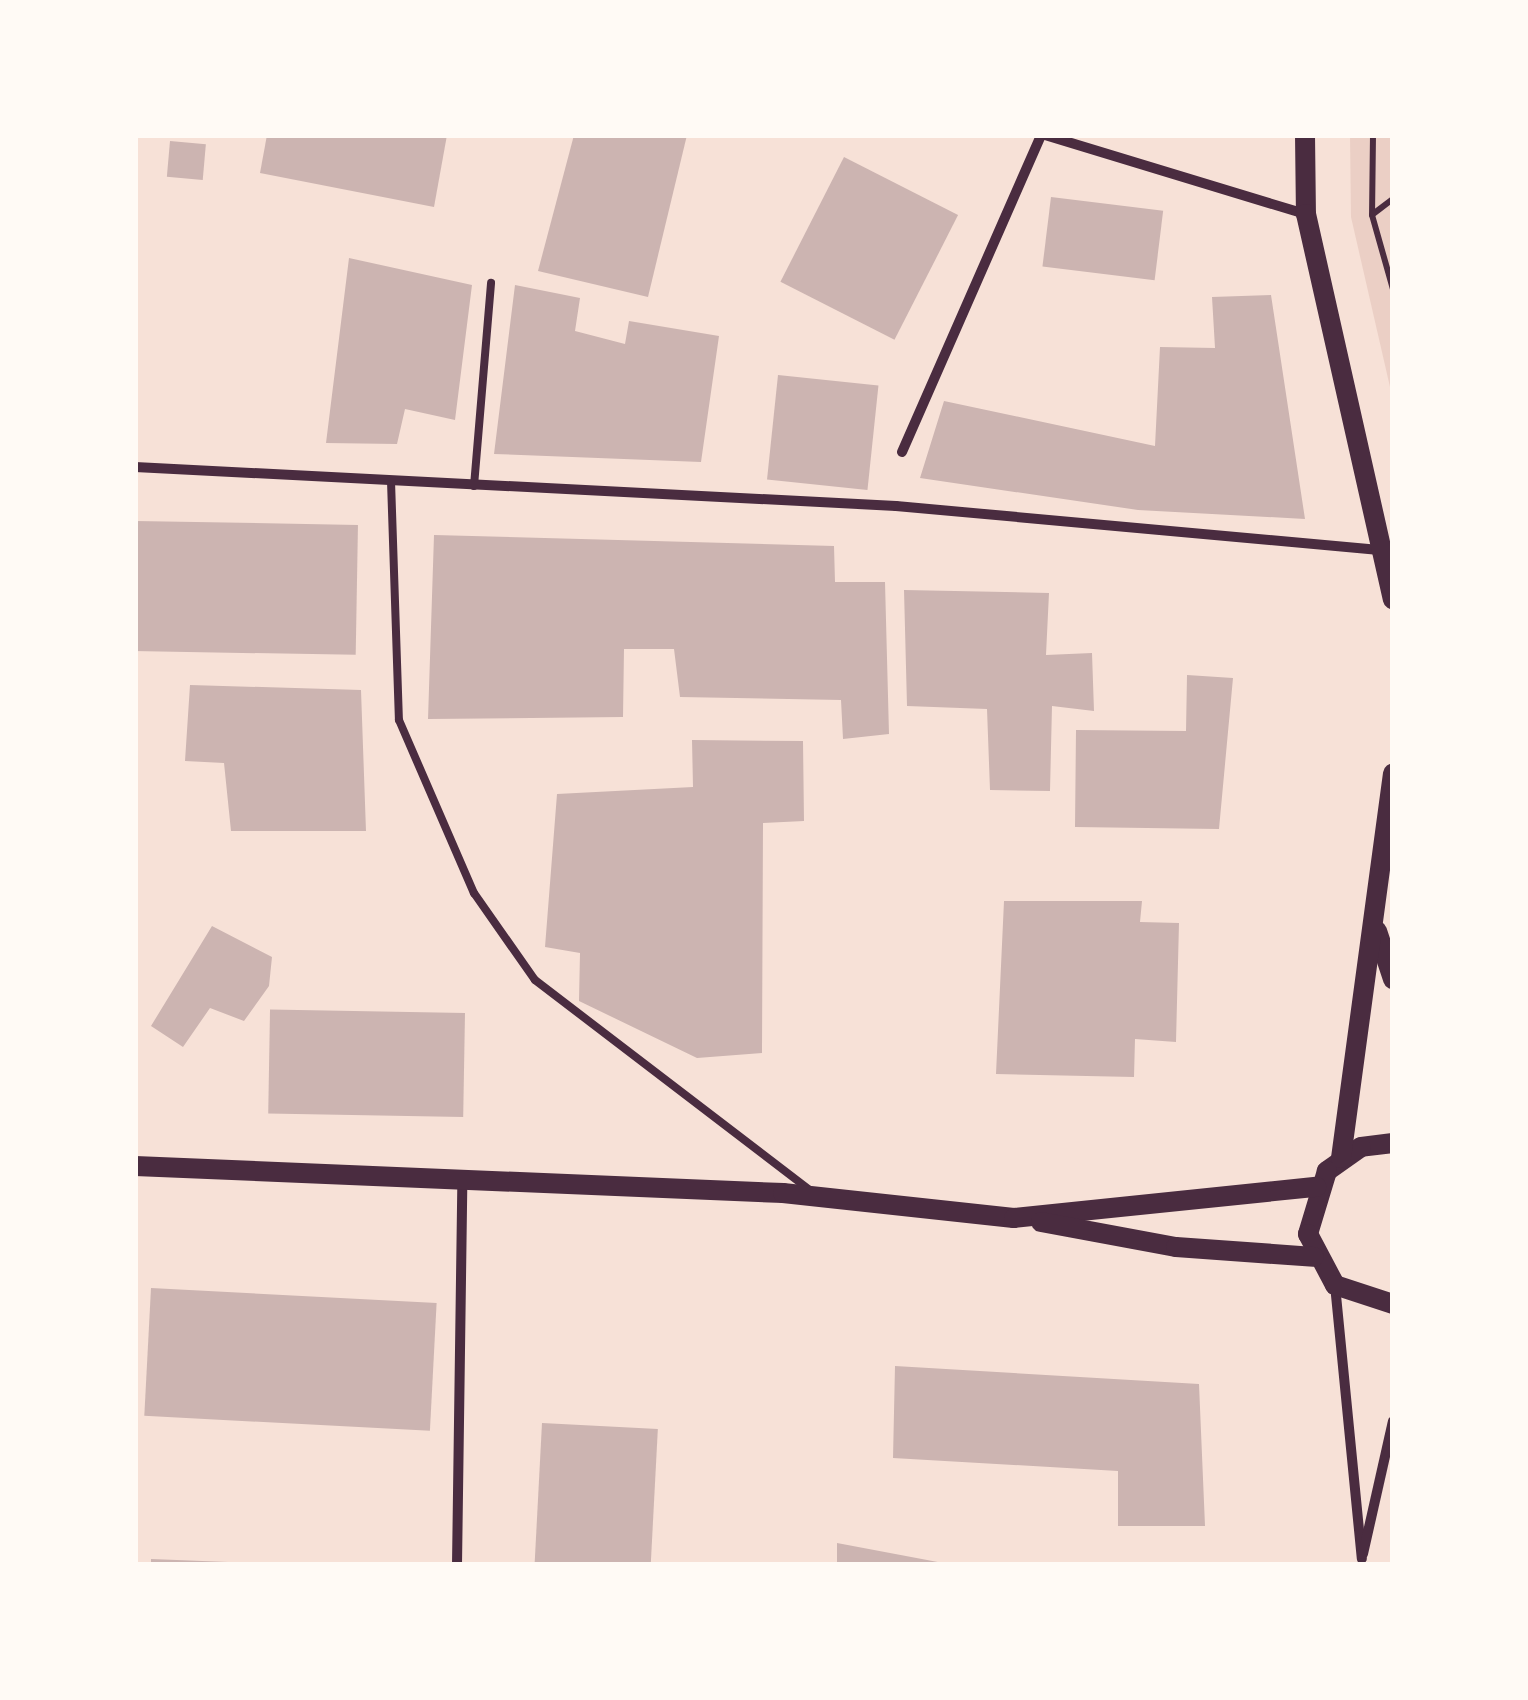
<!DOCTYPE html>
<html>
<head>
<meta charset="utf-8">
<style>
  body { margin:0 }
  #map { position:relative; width:1528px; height:1700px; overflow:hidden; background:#f7e1d7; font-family:Signika,sans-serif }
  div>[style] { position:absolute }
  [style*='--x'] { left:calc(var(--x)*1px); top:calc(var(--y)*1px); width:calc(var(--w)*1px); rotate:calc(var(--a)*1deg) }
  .green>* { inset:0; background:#ebcfc5 }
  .building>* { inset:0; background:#ccb4b1; transform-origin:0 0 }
  .path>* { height:6px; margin:-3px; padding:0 3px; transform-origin:3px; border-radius:3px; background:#4a2c40 }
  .service>* { height:8px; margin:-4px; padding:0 4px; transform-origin:4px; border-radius:4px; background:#4a2c40 }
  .minor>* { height:10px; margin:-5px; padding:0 5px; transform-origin:5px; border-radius:5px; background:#4a2c40 }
  .secondary>* { height:20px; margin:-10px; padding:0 10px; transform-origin:10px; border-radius:10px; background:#4a2c40 }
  span { translate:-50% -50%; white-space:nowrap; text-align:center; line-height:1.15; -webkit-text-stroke:8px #fffaf5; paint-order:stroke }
  .frame { position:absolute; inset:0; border:138px solid #fffaf5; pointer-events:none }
</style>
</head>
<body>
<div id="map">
  <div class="green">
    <div style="clip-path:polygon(1350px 135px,1393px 135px,1393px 400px,1351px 217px)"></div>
  </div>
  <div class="building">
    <div style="clip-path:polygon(267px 135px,447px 135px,434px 207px,260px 173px)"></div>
    <div style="clip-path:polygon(574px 135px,687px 135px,648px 297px,538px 271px)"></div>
    <div style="left:170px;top:141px;width:36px;height:36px;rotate:5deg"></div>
    <div style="left:844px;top:157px;width:128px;height:140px;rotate:27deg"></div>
    <div style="left:1051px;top:197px;width:113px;height:70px;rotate:7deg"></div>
    <div style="clip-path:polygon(349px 258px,472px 285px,455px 420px,405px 409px,397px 444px,326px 443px)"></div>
    <div style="clip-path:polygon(515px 285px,580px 298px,575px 331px,625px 344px,629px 321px,719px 336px,701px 462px,494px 454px)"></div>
    <div style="clip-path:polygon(1271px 295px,1305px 519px,1138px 510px,920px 478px,944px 401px,1155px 446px,1160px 347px,1215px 348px,1212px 297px)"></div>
    <div style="left:778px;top:375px;width:101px;height:105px;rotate:6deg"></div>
    <div style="left:135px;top:521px;width:223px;height:130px;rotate:1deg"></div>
    <div style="clip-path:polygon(434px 535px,834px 546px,835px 582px,885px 582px,889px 734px,843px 739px,841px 700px,680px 697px,674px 649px,624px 649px,623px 717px,428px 719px)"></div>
    <div style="clip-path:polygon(904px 590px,1049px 593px,1046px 655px,1092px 653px,1094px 711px,1052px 706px,1050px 791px,990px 790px,987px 709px,907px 706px)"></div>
    <div style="clip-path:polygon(1187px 675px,1233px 678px,1219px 829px,1075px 827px,1076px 730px,1186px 731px)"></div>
    <div style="clip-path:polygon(190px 685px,361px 690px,366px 831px,231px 831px,224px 763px,185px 761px)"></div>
    <div style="clip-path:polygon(692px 740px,803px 741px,804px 821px,763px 823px,762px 1053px,697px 1058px,579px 1001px,580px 953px,545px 947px,557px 794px,693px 787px)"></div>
    <div style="clip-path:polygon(1004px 901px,1142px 901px,1140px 922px,1179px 923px,1176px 1042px,1135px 1039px,1134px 1077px,996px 1074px)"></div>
    <div style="clip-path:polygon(212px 926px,272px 957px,269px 986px,244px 1021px,210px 1008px,183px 1047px,151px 1026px)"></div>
    <div style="left:465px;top:1013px;width:104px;height:195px;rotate:91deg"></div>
    <div style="left:151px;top:1288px;width:286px;height:128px;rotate:3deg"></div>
    <div style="clip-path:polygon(895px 1366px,1199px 1384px,1205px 1526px,1118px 1526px,1118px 1471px,893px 1458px)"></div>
    <div style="left:542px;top:1423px;width:116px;height:142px;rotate:3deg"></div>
    <div style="clip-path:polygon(837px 1543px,943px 1563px,942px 1565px,837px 1565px)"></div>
    <div style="clip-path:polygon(151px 1559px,228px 1562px,228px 1565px,151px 1565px)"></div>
  </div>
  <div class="path">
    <div style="--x:1373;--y:135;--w:80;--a:90.7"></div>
    <div style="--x:1372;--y:215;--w:77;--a:74.2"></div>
    <div style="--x:1373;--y:214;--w:25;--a:-37"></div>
  </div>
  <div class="service">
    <div style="--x:391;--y:481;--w:239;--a:88.1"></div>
    <div style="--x:399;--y:720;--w:189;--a:66.6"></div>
    <div style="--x:474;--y:893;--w:106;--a:55"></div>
    <div style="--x:535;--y:980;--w:346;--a:37.4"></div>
    <div style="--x:474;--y:486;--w:204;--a:-85.2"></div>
  </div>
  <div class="minor">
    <div style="--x:1045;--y:135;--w:272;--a:16.9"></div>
    <div style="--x:902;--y:452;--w:346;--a:-66.3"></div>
    <div style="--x:135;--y:467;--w:762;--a:2.93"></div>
    <div style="--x:896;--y:506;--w:499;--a:5.2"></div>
    <div style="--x:1335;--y:1285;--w:275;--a:84.4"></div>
    <div style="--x:1363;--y:1554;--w:136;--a:-77.3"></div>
    <div style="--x:457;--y:1565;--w:380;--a:-89.2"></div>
  </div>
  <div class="secondary">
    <div style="--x:1305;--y:135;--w:79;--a:89.3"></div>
    <div style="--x:1306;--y:214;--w:395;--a:77.3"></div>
    <div style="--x:1377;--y:931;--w:51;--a:71.6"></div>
    <div style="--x:1393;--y:1143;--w:32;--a:173"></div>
    <div style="--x:1361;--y:1147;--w:42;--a:144.8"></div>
    <div style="--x:1327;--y:1171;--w:66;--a:106.8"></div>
    <div style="--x:1308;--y:1234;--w:58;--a:62.1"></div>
    <div style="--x:1335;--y:1285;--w:61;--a:18.1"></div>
    <div style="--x:1341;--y:1158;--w:388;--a:-82.3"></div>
    <div style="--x:135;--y:1166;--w:649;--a:2.39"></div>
    <div style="--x:783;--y:1193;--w:232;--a:6.2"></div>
    <div style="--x:1014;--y:1218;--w:304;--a:-5.9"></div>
    <div style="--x:1041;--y:1222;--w:137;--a:10.5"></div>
    <div style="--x:1176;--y:1247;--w:138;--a:4.1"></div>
  </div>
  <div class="frame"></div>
</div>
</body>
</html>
